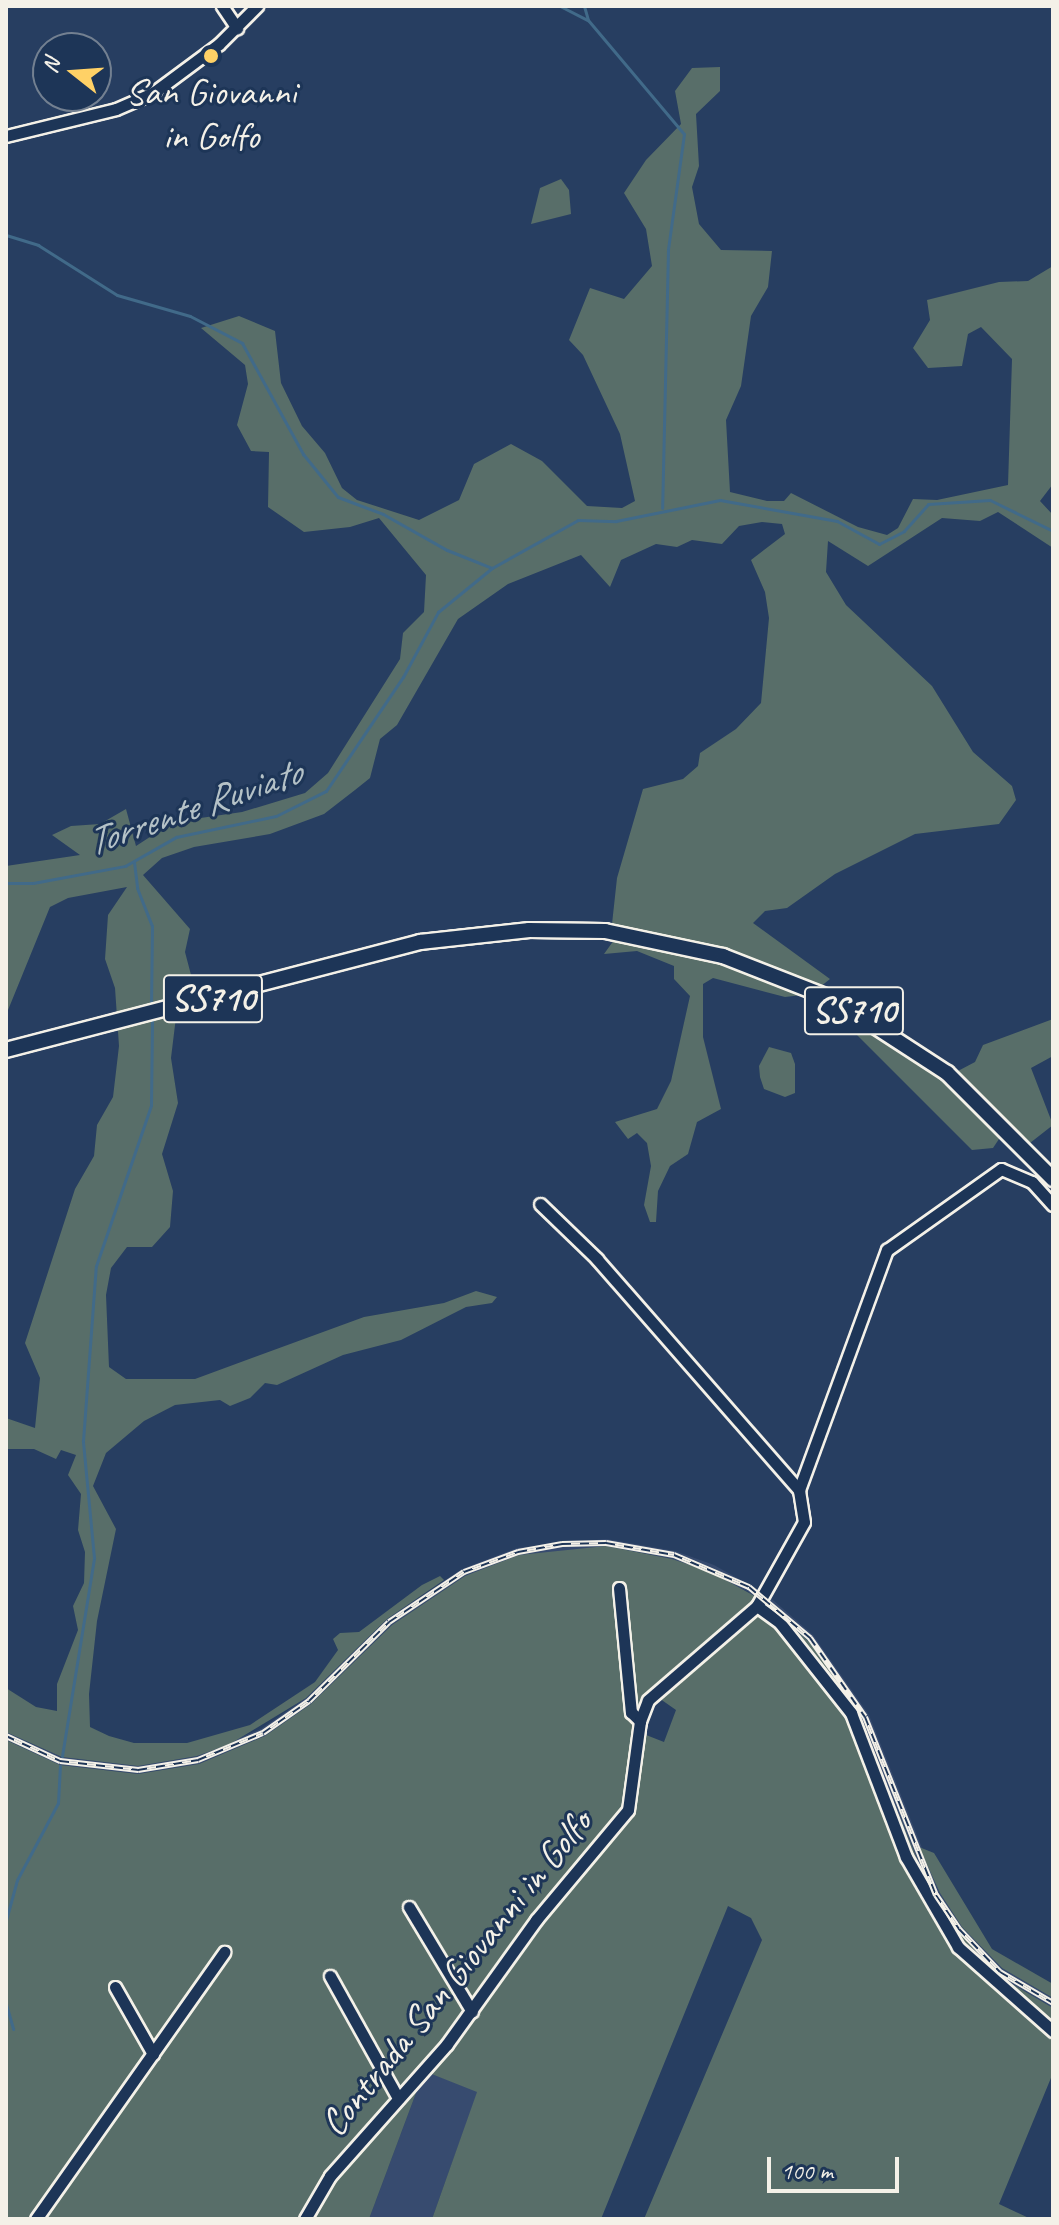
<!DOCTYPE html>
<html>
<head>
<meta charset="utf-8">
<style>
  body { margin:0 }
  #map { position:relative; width:1059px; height:2225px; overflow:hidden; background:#273e61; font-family:Caveat,sans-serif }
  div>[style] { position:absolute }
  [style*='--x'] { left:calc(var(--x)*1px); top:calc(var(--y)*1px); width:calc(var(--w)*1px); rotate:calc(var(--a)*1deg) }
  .built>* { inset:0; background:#374b6f }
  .green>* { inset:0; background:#586e69 }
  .stream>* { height:3px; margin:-1.5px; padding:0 1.5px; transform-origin:1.5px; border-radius:1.5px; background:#416a89 }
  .roads { filter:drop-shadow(2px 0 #f4f1e8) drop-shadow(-2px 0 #f4f1e8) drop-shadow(0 2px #f4f1e8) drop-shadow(0 -2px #f4f1e8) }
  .minor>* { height:11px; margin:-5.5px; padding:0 5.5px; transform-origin:5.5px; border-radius:5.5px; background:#1d3557 }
  .major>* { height:14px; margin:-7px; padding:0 7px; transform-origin:7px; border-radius:7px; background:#1d3557 }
  .rail>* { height:6px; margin-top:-3px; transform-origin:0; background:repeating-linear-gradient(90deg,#1d3557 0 9px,#f4f1e8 0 18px); box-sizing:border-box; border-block:2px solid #f4f1e8 }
  .dots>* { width:22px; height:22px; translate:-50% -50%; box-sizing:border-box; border:4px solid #1d3557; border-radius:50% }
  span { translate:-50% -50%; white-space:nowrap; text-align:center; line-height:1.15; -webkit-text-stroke:6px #1d3557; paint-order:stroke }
  .shield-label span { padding:2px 6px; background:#1d3557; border:2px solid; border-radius:6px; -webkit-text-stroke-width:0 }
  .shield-label { font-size:36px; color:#f4f1e8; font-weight:700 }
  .poi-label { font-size:38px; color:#f4f1e8 }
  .street-label { font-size:38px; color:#f4f1e8 }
  .water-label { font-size:40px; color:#b5c2c7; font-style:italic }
  .frame { position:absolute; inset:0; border:8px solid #f4f1e8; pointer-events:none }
  .north { position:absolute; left:32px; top:32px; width:80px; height:80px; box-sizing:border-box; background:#1d3557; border:2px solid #738091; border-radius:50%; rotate:287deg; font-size:22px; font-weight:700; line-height:32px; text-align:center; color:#f4f1e8 }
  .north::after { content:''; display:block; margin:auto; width:28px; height:36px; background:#ffd166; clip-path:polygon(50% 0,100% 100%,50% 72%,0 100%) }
  .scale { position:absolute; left:767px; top:2157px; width:132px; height:36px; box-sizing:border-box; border:4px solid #f4f1e8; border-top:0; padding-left:10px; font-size:24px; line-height:28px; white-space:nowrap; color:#f4f1e8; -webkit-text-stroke:6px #1d3557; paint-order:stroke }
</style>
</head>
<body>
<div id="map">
  <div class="built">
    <div style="clip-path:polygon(606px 1539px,675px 1551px,714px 1565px,766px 1594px,813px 1635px,869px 1715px,940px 1893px,962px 1927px,1002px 1968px,1053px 1998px,1053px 2008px,997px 1975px,956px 1932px,783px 1618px,747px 1591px,672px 1559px,606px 1546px,465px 1576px,392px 1625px,311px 1704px,265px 1736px,199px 1764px,138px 1774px,59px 1765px,6px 1740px,6px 1732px,62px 1757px,138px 1766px,197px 1756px,261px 1729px,306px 1698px,387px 1619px,462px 1569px,517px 1548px)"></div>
    <div style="clip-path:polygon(429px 2073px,478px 2091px,432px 2219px,369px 2219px,419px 2085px)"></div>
  </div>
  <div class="green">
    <div style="clip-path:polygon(720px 67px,720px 91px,696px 114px,699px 166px,692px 187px,699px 224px,721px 250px,772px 251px,768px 287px,751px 316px,741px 386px,726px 420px,730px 492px,767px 501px,784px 501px,791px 493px,858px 527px,887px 535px,898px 528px,913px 499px,937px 500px,1008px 485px,1012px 359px,981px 327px,968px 334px,962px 366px,928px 368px,913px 348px,930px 320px,927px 300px,999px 282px,1028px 281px,1053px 266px,1053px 484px,1040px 501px,1053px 515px,1053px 548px,998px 512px,980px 521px,942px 518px,868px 566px,828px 541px,826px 572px,846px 605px,932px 686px,973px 752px,1012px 786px,1016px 800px,999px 824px,915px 834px,835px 874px,787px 908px,765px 911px,753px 923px,830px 979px,820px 987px,725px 950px,612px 924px,617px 878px,643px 789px,683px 779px,698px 766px,700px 753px,736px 729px,761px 703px,769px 618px,765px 592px,751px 560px,785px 534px,782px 524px,762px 522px,739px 526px,722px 544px,692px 540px,677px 547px,656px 544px,621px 560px,610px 587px,581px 555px,508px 584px,458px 619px,397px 725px,380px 739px,370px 778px,355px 790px,324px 814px,270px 834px,194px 847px,162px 858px,143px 875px,190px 929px,185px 952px,196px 994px,176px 1017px,171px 1058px,178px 1103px,162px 1154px,173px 1191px,170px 1227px,152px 1247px,127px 1247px,111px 1268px,106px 1295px,109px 1367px,126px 1379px,195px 1379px,364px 1317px,444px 1303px,476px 1291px,497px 1297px,492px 1303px,466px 1307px,401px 1340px,343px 1355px,277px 1385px,265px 1383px,250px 1398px,230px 1406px,220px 1400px,175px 1405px,144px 1421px,106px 1453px,93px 1486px,116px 1529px,97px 1621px,89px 1694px,90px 1727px,109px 1736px,134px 1743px,187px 1743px,250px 1725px,315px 1682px,338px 1650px,333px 1639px,340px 1633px,359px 1632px,422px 1585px,440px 1576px,444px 1580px,387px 1619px,306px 1698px,230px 1744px,197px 1756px,138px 1766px,62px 1757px,6px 1732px,6px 1688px,36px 1707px,57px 1711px,57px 1684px,78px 1630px,73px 1606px,84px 1583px,85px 1552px,78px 1530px,81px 1494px,68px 1475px,76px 1455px,61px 1450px,56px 1459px,34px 1449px,6px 1449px,6px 1418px,35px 1428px,40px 1378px,25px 1343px,75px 1189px,94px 1156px,97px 1125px,113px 1097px,119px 1046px,115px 988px,105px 959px,108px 915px,127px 887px,68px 898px,50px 907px,6px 1015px,6px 866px,80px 855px,52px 835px,71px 826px,100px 824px,126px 809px,136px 846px,173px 822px,242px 812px,305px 793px,328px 773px,400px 659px,403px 633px,424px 612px,426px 575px,379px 518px,350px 527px,304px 532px,268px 507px,269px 452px,251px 451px,237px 425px,248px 384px,245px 365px,201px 328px,239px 316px,275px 331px,281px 383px,302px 426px,325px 453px,342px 488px,357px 500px,419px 520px,459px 500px,474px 464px,511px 444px,542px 461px,587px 506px,622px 508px,635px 501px,620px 434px,583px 355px,569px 340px,590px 288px,624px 299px,652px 266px,646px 229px,624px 193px,646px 160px,681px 124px,675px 91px,692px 68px)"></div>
    <div style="clip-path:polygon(561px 179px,569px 190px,571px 214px,531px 224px,540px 188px)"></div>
    <div style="clip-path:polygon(614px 940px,722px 961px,811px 994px,785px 997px,713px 978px,703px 984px,703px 1037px,721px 1109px,697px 1122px,688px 1154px,670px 1166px,658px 1191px,656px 1222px,650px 1222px,644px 1205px,651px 1166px,647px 1143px,637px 1133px,628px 1139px,615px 1122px,657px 1109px,671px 1081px,690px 996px,674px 979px,674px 966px,637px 951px,604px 954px)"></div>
    <div style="clip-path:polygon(832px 1010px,862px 1024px,949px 1085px,1001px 1136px,993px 1148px,972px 1150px)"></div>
    <div style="clip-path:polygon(1053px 1019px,1053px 1056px,1031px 1068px,1053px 1125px,1030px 1143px,956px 1072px,975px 1062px,983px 1045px)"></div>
    <div style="clip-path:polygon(769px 1047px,791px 1053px,795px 1064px,795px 1093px,785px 1097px,764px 1089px,760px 1077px,759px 1066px)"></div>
    <div style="clip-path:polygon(606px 1546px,672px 1559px,711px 1572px,760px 1599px,644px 1701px,626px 1810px,470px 2012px,327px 2176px,303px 2219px,6px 2219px,6px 1740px,60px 1765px,138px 1774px,199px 1764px,265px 1736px,311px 1704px,392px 1625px,465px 1576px,519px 1555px)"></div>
    <div style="clip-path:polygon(765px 1604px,814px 1646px,853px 1702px,924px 1876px,951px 1923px,997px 1975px,1053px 2008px,1053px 2073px,999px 2204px,1031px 2219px,644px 2219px,762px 1940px,751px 1918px,728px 1906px,601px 2219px,432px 2219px,477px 2092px,429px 2073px,539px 1924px,628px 1818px,641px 1733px,664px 1742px,676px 1710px,656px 1696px)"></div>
    <div style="clip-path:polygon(919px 1847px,934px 1853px,992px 1949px,1053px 1984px,1053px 1998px,1002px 1968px,962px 1927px,940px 1893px)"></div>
    <div style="clip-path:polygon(419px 2085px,369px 2219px,308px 2219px,332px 2179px)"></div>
  </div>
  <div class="stream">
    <div style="--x:560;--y:6;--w:31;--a:27"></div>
    <div style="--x:584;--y:6;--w:15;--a:74"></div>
    <div style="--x:588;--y:20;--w:149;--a:49.9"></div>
    <div style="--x:684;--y:134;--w:117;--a:97.9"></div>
    <div style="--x:668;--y:250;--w:258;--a:91.3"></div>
    <div style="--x:6;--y:235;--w:34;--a:17"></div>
    <div style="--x:38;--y:245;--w:93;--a:32.3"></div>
    <div style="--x:117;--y:295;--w:76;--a:16"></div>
    <div style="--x:190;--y:316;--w:59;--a:27.4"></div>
    <div style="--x:242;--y:343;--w:127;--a:61.2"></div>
    <div style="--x:303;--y:454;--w:55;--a:50.9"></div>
    <div style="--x:338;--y:497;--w:48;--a:20.7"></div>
    <div style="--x:383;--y:514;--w:73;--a:29.4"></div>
    <div style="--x:447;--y:550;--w:48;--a:21.8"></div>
    <div style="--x:134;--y:862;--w:26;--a:83"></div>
    <div style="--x:137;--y:888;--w:41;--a:68.5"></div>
    <div style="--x:152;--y:926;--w:81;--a:90.7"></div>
    <div style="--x:6;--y:883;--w:27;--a:0"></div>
    <div style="--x:33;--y:883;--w:94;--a:-10.5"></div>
    <div style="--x:125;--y:866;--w:59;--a:-29.6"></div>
    <div style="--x:176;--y:837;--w:102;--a:-11.9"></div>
    <div style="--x:276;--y:816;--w:56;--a:-26.6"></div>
    <div style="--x:326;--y:791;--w:138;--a:-56"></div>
    <div style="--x:403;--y:677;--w:74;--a:-61.7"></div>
    <div style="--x:438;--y:612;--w:70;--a:-39.2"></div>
    <div style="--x:492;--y:568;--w:98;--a:-29.2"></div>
    <div style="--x:578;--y:520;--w:38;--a:2"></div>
    <div style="--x:616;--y:521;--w:106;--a:-11.4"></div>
    <div style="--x:720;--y:500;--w:119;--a:10.2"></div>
    <div style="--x:837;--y:521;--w:48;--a:28.7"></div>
    <div style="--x:879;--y:544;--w:28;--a:-27"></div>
    <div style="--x:904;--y:531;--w:36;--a:-48"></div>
    <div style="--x:928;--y:504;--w:62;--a:-3.7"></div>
    <div style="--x:990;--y:500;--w:70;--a:26.2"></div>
    <div style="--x:62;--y:1756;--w:201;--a:-80.8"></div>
    <div style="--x:94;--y:1558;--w:118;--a:-95.4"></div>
    <div style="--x:83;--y:1441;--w:175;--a:-85.8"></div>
    <div style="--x:96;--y:1266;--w:170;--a:-71.1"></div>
    <div style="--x:151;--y:1105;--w:86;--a:-89.3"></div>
    <div style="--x:6;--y:1920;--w:41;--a:-74.6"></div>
    <div style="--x:17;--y:1880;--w:87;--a:-62"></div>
    <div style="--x:58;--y:1803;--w:37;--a:-87"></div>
    <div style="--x:6;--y:2004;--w:26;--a:74"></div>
  </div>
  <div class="roads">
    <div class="minor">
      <div style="--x:222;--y:6;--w:27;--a:56"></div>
      <div style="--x:6;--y:136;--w:113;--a:-13.8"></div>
      <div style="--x:116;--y:109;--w:40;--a:-23.4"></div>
      <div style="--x:153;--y:93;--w:82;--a:-36.6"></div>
      <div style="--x:219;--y:44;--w:54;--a:-45"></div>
      <div style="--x:799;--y:1490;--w:256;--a:-69.9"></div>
      <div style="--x:887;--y:1250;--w:140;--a:-35.4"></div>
      <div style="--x:1001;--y:1169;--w:34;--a:23"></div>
      <div style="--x:1032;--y:1182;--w:31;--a:48"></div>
      <div style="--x:619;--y:1588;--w:125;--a:84.5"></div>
      <div style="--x:631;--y:1712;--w:13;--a:45"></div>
      <div style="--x:757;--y:1606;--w:29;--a:36"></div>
      <div style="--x:780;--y:1623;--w:115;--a:51.7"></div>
      <div style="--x:851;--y:1713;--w:154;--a:69.1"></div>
      <div style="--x:906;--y:1857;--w:104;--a:60"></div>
      <div style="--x:958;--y:1947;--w:127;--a:41.5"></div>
      <div style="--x:409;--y:1907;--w:122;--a:59"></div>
      <div style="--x:330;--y:1976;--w:140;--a:60.9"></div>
      <div style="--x:115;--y:1987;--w:77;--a:60.4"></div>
      <div style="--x:36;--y:2219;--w:327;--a:-54.8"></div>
      <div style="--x:305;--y:2219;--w:50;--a:-59.8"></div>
      <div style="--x:330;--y:2176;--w:176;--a:-48.4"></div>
      <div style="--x:447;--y:2044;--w:153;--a:-54.3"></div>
      <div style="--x:536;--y:1920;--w:143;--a:-50.1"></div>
      <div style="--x:628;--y:1810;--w:90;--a:-82.3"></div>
      <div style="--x:640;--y:1721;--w:22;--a:-69"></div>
      <div style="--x:648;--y:1700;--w:144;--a:-40.8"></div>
      <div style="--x:757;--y:1606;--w:96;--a:-60.8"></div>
      <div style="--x:804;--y:1522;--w:32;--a:-99"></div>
      <div style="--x:799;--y:1490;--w:307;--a:-131.2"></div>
      <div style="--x:597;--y:1259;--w:79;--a:-136"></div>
    </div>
    <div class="major">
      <div style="--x:6;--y:1050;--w:428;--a:-14.6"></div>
      <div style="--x:420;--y:942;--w:110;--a:-6.3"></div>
      <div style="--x:529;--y:930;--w:76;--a:0.8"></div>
      <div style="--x:605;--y:931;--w:121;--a:12"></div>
      <div style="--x:723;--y:956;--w:118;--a:21.4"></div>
      <div style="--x:833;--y:999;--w:136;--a:33"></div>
      <div style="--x:947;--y:1073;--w:150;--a:45"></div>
    </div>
  </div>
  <div class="rail">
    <div style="--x:6;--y:1736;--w:60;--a:24.8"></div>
    <div style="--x:60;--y:1761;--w:79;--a:6.6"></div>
    <div style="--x:138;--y:1770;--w:61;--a:-9.5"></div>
    <div style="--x:198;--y:1760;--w:70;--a:-22.6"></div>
    <div style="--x:263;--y:1733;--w:56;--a:-34.8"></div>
    <div style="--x:309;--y:1701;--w:112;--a:-44.6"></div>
    <div style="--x:389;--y:1622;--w:90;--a:-33.7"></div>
    <div style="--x:464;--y:1572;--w:58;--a:-20.3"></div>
    <div style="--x:518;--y:1552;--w:45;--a:-10.3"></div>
    <div style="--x:562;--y:1544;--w:44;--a:-1.3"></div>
    <div style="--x:606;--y:1543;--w:69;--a:10"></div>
    <div style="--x:674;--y:1555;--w:82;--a:23.1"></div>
    <div style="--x:749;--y:1587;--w:80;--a:39.9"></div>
    <div style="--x:810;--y:1638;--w:96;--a:55.2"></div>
    <div style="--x:865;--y:1717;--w:192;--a:68.3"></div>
    <div style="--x:936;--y:1895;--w:41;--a:55.9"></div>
    <div style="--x:959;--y:1929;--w:59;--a:46.4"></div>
    <div style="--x:1000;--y:1972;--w:61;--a:30.3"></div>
  </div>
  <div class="dots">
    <div style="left:211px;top:56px;background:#ffd166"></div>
  </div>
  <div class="shield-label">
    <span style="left:213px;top:999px">SS710</span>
    <span style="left:854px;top:1011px">SS710</span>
  </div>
  <div class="poi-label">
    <span style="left:211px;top:114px">San Giovanni<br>in Golfo</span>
  </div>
  <div class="street-label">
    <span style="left:456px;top:1973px;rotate:-51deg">Contrada San Giovanni in Golfo</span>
  </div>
  <div class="water-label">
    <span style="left:193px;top:807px;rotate:-19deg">Torrente Ruviato</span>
  </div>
  <div class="frame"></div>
  <div class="north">N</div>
  <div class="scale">100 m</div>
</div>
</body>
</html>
